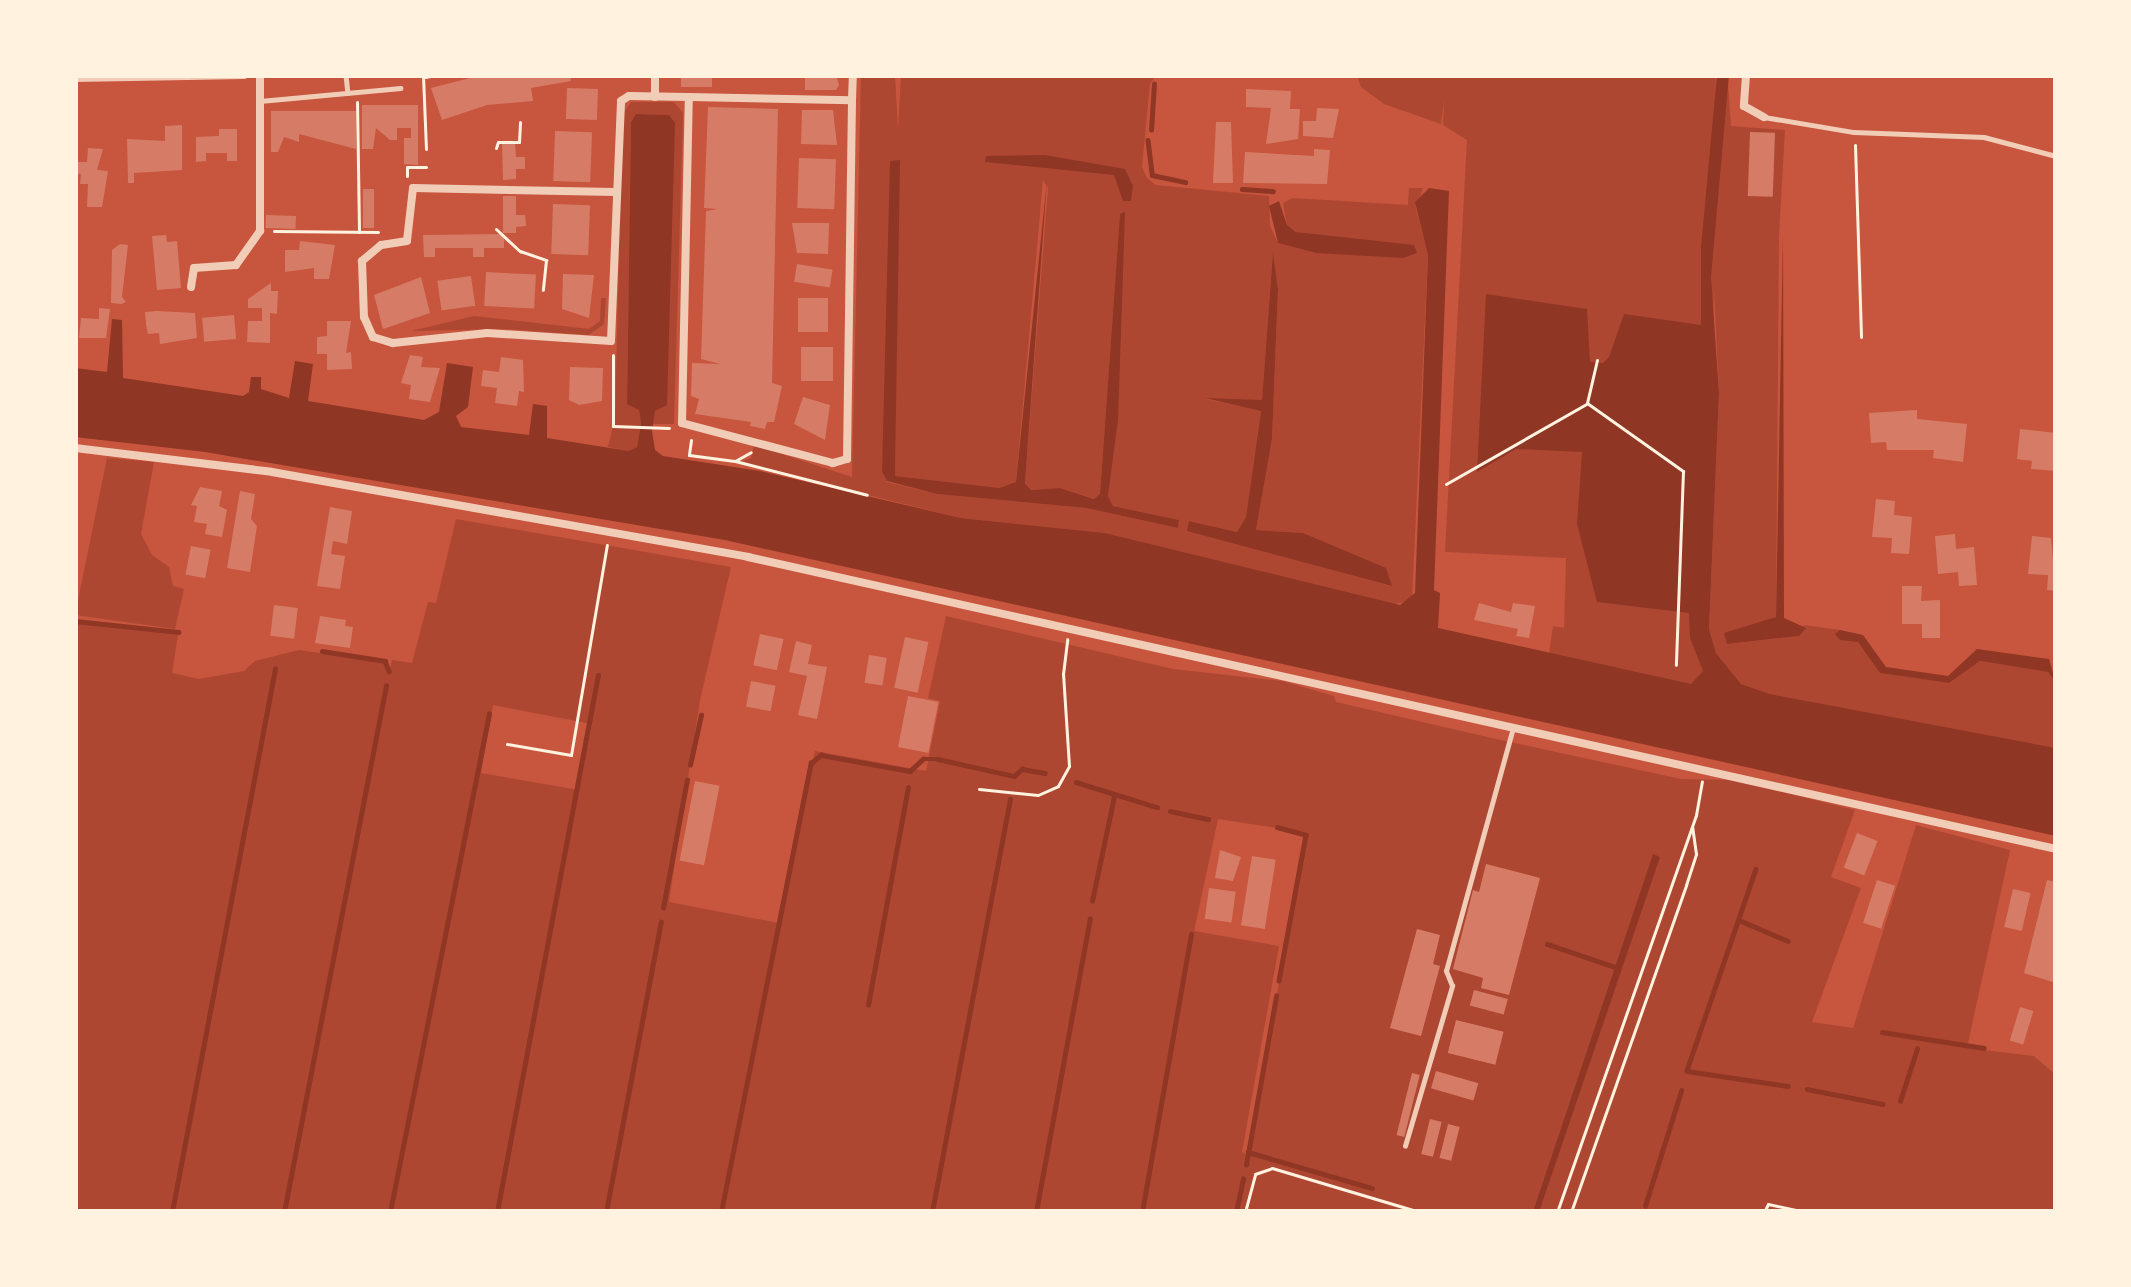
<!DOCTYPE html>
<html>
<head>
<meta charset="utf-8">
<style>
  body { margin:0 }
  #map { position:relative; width:2131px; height:1287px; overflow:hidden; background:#c8553d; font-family:"Work Sans",sans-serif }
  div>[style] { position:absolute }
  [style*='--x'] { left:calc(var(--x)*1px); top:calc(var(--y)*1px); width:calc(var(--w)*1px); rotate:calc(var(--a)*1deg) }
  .green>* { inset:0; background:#ae4732 }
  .water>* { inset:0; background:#8f3625 }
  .stream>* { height:4.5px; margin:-2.25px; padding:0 2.25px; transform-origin:2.25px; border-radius:2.25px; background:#8f3625 }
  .building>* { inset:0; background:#d67c66; transform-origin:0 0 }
  .path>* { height:3px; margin:-1.5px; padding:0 1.5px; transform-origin:1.5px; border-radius:1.5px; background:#fff3e0 }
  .service>* { height:4.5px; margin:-2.25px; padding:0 2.25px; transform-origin:2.25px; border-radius:2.25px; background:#f1ccb7 }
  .minor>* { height:8px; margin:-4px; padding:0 4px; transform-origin:4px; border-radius:4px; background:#f1ccb7 }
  span { translate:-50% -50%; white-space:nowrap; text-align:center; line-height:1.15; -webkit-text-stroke:12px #fff3e0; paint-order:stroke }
  .frame { position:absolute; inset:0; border:78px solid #fff3e0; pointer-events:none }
</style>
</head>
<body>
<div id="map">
  <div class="green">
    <div style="clip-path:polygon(evenodd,861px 75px,895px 75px,898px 130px,901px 75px,1156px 75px,1150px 84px,1142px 167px,1147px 178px,1156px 185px,1269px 196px,1270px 226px,1278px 243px,1316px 253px,1417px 253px,1297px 232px,1287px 225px,1283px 203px,1292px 198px,1408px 205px,1409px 188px,1423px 188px,1416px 208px,1428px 254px,1412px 600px,1391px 605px,1105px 533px,961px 518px,738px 463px,751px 458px,754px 445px,852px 477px,861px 75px,899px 160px,895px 476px,1000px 488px,1012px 488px,1016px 482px,1043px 180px,1048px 188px,1025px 482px,1031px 490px,1060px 488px,1095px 499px,1100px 494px,1120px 215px,1118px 421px,1108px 496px,1113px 506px,1179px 520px,1178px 528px,1086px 508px,937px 494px,887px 482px,882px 472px,899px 160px,861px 75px,1273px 252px,1278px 289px,1272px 439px,1256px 530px,1303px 533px,1391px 586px,1187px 530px,1190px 521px,1237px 532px,1246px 517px,1261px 410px,1206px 399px,1262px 401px,1273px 252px)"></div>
    <div style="clip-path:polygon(1357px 75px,1716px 75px,1711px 259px,1728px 84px,1731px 126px,1785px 130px,1779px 236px,1776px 617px,1728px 644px,1799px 636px,1804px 625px,1840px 630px,1836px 634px,1858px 642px,1881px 673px,1949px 683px,1980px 661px,2048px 672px,2056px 683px,2056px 748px,1770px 694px,1741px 684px,1716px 653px,1709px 629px,1719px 393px,1714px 290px,1700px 629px,1710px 657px,1701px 701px,1549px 653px,1553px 626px,1564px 628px,1566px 558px,1445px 552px,1467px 140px,1443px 125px,1444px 100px,1441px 124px,1384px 104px,1361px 87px)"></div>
    <div style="clip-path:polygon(631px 102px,674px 102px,683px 113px,674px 424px,652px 424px,669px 115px,636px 114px,631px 122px,627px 403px,639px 410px,641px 424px,637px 447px,629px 451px,608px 447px,615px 419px,622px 115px)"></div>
    <div style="clip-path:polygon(601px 298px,606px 298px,604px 324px,589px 335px,504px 329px,411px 331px,474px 316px,589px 329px,600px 321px)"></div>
    <div style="clip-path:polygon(107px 458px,154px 462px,141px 534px,152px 555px,169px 567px,173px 586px,184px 589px,175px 629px,75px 615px)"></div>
    <div style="clip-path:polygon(evenodd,456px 519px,731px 567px,700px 700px,669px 902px,779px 923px,815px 751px,926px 771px,940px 701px,928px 698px,946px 616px,1173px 669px,1282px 681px,1334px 696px,1336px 702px,1496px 739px,1681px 779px,1733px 780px,1855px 810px,1831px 877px,1861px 888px,1812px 1022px,1853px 1028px,1916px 825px,2010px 850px,1967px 1048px,2034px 1056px,2056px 1075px,2056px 1212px,75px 1212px,75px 623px,178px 635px,172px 673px,199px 679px,244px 671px,255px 661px,299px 650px,383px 662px,389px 673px,392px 660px,412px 663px,428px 602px,436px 603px,456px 519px,493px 705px,592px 724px,579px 790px,481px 773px,493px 705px,456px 519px,1218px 819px,1297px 831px,1306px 838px,1247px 1155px,1242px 1152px,1279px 946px,1194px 931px,1218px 819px)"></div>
  </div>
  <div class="water">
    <div style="clip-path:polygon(1717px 75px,1729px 75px,1711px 277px,1719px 393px,1709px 629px,1716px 653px,1741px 684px,1770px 694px,2056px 748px,2056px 836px,725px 540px,205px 452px,75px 437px,75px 368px,107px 372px,112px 319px,122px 320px,123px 378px,243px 396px,249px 392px,251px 377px,261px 377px,261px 389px,289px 398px,295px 361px,313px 364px,308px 401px,424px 420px,439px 412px,447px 363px,473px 367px,468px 407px,456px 416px,461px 427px,529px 435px,533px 404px,547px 406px,547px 438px,629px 451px,637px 447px,641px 424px,639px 410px,627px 404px,631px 122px,636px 114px,669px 115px,675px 123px,667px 405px,655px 411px,652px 431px,655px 450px,663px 456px,760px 471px,961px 518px,1105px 533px,1400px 605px,1415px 593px,1428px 255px,1415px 202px,1429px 188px,1449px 191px,1434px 590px,1440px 593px,1438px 628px,1691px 684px,1703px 671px,1690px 638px,1689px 613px,1597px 602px,1577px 524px,1582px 452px,1516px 449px,1477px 472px,1486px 294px,1587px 309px,1590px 362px,1603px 363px,1609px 357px,1624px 314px,1701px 325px,1701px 247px)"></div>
    <div style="clip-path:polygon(1045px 155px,1125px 169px,1133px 186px,1131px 201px,1123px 201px,1114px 175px,985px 162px,986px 156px)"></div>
    <div style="clip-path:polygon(900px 160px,895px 476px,1000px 488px,1016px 482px,1047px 180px,1025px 483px,1031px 490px,1060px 488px,1094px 499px,1100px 494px,1120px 214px,1125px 212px,1118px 421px,1108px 496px,1113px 506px,1179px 520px,1178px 528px,1086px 508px,937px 494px,887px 481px,882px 472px,890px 161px)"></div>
    <div style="clip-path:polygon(1279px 201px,1287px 225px,1296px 232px,1414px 245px,1417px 253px,1403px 258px,1316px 253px,1278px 243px,1269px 206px)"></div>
    <div style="clip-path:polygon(1783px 235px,1784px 618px,1806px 628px,1799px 636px,1727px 644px,1724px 633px,1776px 617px)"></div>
    <div style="clip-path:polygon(1273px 252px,1278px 289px,1272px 439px,1256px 530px,1303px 533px,1386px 568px,1392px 586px,1187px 531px,1189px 521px,1237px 532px,1246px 517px,1261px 411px,1205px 398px,1262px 400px)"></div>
    <div style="clip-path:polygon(1840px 630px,1863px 635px,1886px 667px,1948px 676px,1977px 649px,2049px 659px,2056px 683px,2048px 672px,1980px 661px,1949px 683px,1880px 673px,1858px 642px,1840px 640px,1835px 634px)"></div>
    <div style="clip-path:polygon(1653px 854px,1660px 857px,1539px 1212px,1533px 1212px)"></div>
  </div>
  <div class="stream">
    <div style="--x:1151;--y:130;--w:46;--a:-86.3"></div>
    <div style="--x:1148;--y:140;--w:35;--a:83"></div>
    <div style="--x:1152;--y:175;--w:34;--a:12"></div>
    <div style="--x:1242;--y:189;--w:31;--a:4"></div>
    <div style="--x:75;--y:621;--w:104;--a:6.1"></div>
    <div style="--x:322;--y:651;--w:64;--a:9"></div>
    <div style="--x:385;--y:661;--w:11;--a:68"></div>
    <div style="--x:690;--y:765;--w:51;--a:-77.6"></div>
    <div style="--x:1076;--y:782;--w:85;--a:17.2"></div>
    <div style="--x:1170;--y:811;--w:39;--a:12"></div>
    <div style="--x:1277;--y:827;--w:30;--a:15"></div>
    <div style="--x:1306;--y:835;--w:148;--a:100.5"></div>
    <div style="--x:1756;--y:869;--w:213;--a:108.9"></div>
    <div style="--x:1687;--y:1071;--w:102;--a:8.4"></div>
    <div style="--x:1092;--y:901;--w:106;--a:-78.1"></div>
    <div style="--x:663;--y:908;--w:130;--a:-79.4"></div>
    <div style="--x:1739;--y:920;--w:53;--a:23.2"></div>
    <div style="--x:1547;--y:944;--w:72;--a:18.7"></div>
    <div style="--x:868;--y:1005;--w:221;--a:-79.6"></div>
    <div style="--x:1882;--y:1032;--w:103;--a:8.9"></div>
    <div style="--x:1807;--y:1089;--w:77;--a:11.2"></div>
    <div style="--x:1900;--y:1101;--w:55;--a:-71.9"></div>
    <div style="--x:1248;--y:1152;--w:129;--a:16.2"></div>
    <div style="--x:1246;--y:1165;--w:172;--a:-79.9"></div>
    <div style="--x:1645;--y:1206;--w:121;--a:-72.6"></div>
    <div style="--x:172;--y:1212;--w:553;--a:-79.26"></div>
    <div style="--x:284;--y:1212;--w:536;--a:-79.03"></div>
    <div style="--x:390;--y:1212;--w:508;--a:-78.76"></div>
    <div style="--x:497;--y:1212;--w:546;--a:-79.35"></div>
    <div style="--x:606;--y:1212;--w:295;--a:-79.3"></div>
    <div style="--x:721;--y:1212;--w:458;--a:-78.7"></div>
    <div style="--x:811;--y:763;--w:13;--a:-39"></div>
    <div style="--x:821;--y:755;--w:90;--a:10.2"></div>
    <div style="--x:910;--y:771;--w:18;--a:-43"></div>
    <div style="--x:923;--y:759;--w:15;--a:0"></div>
    <div style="--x:938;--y:759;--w:78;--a:12.6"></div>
    <div style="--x:1014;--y:776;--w:11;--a:-41"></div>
    <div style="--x:1022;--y:769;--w:23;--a:10"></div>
    <div style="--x:932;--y:1212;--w:420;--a:-79.3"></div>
    <div style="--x:1036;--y:1212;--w:298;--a:-79.6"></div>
    <div style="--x:1142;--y:1212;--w:282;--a:-80"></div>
    <div style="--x:1236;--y:1212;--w:34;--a:-78"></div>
  </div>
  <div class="building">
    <div style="clip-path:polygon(482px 75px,570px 75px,571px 81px,531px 88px,533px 101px,487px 105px,442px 120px,431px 88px)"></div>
    <div style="left:681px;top:75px;width:31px;height:12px"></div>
    <div style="clip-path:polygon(805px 75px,836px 75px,839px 85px,836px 90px,805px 90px)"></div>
    <div style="left:567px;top:88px;width:31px;height:31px;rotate:2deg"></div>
    <div style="clip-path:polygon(1246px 89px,1291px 91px,1290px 109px,1300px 109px,1298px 139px,1266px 144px,1271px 108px,1246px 107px)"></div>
    <div style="clip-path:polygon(362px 105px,418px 105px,418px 165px,404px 164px,404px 138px,411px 138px,411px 128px,397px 128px,397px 140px,390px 140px,376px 128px,373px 149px,362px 149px)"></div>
    <div style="clip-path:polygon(708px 107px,778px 109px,772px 383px,782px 386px,774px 422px,767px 422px,765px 429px,750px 426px,751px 422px,695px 414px,699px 399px,691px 396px,692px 363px,720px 364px,701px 359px,706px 211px,718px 209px,704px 208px)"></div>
    <div style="clip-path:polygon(1317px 108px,1339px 109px,1333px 138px,1303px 136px,1303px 121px,1316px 121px)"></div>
    <div style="clip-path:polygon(802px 110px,833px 110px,837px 145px,801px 144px)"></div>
    <div style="clip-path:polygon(271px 111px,356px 111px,356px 149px,299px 134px,299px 142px,284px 137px,278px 152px,271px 152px)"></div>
    <div style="clip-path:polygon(1216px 122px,1231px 122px,1233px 183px,1213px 183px)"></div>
    <div style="clip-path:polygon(182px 125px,182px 170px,134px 173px,134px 183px,128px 183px,127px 139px,165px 141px,165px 126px)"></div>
    <div style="clip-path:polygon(219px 129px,237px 129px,237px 161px,227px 161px,227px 153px,206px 153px,206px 161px,196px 162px,196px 137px,219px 136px)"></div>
    <div style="left:555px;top:131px;width:37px;height:50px;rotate:2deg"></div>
    <div style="left:1750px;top:132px;width:25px;height:64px;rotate:2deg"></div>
    <div style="clip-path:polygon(502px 143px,515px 143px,516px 157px,525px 157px,525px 169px,516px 169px,516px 179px,503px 180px)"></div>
    <div style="clip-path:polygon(88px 148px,103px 149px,97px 170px,108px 171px,102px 207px,87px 207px,88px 184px,80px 184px,81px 174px,75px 173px,75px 162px,87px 162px)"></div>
    <div style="clip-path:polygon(1314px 149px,1330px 150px,1327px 184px,1243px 183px,1245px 152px,1314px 156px)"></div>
    <div style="left:799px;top:158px;width:37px;height:50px;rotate:2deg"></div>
    <div style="left:363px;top:189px;width:11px;height:39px"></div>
    <div style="clip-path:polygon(503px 196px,516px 196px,516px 215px,525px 215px,526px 226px,516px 227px,516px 233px,503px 233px)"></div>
    <div style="left:553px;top:204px;width:37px;height:50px;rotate:2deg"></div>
    <div style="left:266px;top:215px;width:30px;height:13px;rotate:2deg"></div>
    <div style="clip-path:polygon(792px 223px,829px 223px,828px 254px,797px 253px)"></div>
    <div style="clip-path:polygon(504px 234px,504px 248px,484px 248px,484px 257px,473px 257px,473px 248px,435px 248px,435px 257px,424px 257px,423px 235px)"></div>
    <div style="clip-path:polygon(166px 235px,167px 242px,177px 241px,181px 288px,157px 290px,152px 236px)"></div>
    <div style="clip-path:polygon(300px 241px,335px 245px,329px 279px,314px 279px,314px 268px,285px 272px,285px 250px,299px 250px)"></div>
    <div style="clip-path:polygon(120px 244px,128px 245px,122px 297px,126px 302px,121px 304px,111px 303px,112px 250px)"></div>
    <div style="left:797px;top:264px;width:36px;height:18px;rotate:9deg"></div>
    <div style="left:486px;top:272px;width:50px;height:34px;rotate:3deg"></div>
    <div style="clip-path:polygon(563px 274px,594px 275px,589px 318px,562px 309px)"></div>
    <div style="left:471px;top:276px;width:30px;height:34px;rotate:82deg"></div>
    <div style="clip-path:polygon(421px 277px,430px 313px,383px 329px,374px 295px)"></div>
    <div style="clip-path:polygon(271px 283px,271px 291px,278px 291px,277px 314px,270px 313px,270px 343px,247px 342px,248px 321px,262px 321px,262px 308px,248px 308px,248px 299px)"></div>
    <div style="left:798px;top:298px;width:30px;height:34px"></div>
    <div style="clip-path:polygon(99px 308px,110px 309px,106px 338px,79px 338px,81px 318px,99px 319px)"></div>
    <div style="clip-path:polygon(157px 311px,195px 313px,197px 338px,160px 344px,159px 333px,148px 334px,146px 324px,145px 312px)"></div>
    <div style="left:234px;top:315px;width:24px;height:32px;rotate:85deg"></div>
    <div style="clip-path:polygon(327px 321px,351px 321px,346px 353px,351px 352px,352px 369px,327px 370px,327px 354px,317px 354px,317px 337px,327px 336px)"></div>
    <div style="left:801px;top:347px;width:32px;height:34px"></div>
    <div style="clip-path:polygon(410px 355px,423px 357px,421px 367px,440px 368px,430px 402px,409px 399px,411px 385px,401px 383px)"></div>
    <div style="clip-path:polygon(501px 357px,523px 360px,524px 392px,519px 391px,517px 406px,495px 403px,497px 388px,481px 386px,483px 370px,499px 372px)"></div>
    <div style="clip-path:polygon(570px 367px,603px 368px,602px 401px,579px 405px,569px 400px)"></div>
    <div style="clip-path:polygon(803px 397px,830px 405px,825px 440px,794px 424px)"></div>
    <div style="clip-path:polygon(1917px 410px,1917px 419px,1967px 424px,1963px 462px,1933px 458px,1934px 450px,1887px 450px,1886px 442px,1871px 443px,1869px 413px)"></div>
    <div style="clip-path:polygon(2020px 429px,2056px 433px,2056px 471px,2031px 469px,2032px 461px,2017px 459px)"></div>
    <div style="clip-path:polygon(200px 487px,222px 491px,219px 506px,227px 510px,222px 537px,205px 534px,207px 524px,194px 522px,197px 506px,191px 505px)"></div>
    <div style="clip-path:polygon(240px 491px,255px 494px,251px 519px,257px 526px,250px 572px,227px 568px)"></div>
    <div style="clip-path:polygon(1876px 499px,1895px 501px,1894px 515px,1912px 517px,1909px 554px,1891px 553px,1892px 538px,1872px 537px)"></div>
    <div style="clip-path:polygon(330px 507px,352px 511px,347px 544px,333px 541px,331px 554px,345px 556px,340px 589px,317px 586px)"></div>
    <div style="clip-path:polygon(1955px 534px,1956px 549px,1974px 547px,1977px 585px,1959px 586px,1958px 572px,1938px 574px,1935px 536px)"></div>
    <div style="clip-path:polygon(2032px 536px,2051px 538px,2056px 591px,2047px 590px,2048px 575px,2028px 574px)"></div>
    <div style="left:191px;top:546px;width:20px;height:29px;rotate:11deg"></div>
    <div style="clip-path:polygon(1902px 586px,1922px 586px,1921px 601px,1940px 600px,1940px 638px,1922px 638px,1922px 624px,1902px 624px)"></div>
    <div style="clip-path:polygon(1479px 603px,1511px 612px,1513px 603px,1535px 606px,1529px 638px,1516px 636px,1518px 629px,1474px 620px)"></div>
    <div style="left:274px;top:605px;width:24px;height:31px;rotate:7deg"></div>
    <div style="clip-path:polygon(320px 616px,346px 620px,345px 626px,353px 627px,350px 648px,315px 643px)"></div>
    <div style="left:760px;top:634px;width:24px;height:32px;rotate:12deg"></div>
    <div style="left:905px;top:637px;width:24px;height:52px;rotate:12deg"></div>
    <div style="clip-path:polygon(796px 641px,812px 645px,808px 664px,827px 667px,817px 719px,798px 715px,807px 676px,789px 672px)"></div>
    <div style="left:869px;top:655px;width:18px;height:28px;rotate:9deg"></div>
    <div style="left:751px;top:681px;width:25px;height:26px;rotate:11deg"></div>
    <div style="left:908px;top:696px;width:31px;height:52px;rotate:11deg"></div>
    <div style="left:695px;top:781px;width:25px;height:81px;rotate:11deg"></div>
    <div style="left:1857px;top:833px;width:22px;height:37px;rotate:21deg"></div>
    <div style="clip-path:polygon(1220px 850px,1241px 857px,1233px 881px,1215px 878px)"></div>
    <div style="left:1252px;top:856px;width:24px;height:70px;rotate:9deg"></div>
    <div style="clip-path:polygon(1486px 864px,1540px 878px,1509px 995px,1481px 988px,1483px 978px,1453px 969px,1473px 890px,1479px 892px)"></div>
    <div style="left:1877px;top:880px;width:19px;height:45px;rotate:18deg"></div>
    <div style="clip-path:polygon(2047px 880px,2056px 882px,2056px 983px,2024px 973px)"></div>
    <div style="left:1209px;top:888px;width:27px;height:31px;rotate:8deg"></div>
    <div style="left:2013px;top:889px;width:18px;height:39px;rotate:13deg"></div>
    <div style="clip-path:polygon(1417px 929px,1440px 935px,1433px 964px,1440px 966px,1421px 1036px,1390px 1028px)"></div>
    <div style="left:1474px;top:990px;width:35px;height:16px;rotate:15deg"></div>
    <div style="left:2020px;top:1007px;width:14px;height:35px;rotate:17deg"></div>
    <div style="left:1456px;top:1020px;width:49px;height:34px;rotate:14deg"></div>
    <div style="left:1436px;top:1071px;width:44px;height:18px;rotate:16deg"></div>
    <div style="left:1412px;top:1073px;width:8px;height:64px;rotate:14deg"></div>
    <div style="left:1430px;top:1119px;width:12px;height:36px;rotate:14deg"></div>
    <div style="left:1448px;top:1124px;width:12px;height:35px;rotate:14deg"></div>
  </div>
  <div class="path">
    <div style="--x:423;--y:75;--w:74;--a:87.7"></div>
    <div style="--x:425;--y:77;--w:11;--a:-10"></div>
    <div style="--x:357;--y:102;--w:130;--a:89.1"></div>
    <div style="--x:1855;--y:145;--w:192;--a:88.2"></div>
    <div style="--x:496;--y:148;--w:6;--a:-72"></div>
    <div style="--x:498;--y:142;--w:21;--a:0"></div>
    <div style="--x:519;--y:142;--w:20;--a:-87"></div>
    <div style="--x:407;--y:176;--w:9;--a:-90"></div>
    <div style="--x:407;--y:167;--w:19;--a:0"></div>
    <div style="--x:496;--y:229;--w:33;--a:43"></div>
    <div style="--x:520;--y:251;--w:28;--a:19"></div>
    <div style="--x:546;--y:260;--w:30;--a:96"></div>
    <div style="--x:274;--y:231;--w:104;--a:0.6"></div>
    <div style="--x:613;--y:355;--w:71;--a:90"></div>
    <div style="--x:613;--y:426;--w:56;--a:2"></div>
    <div style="--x:1597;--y:360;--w:44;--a:103.1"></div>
    <div style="--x:1587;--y:403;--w:118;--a:35.3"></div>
    <div style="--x:1683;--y:471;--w:194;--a:92.1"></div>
    <div style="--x:691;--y:440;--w:15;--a:98"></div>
    <div style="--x:689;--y:455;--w:46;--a:7.4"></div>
    <div style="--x:735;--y:461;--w:18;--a:-29"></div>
    <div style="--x:735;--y:461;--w:136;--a:14.4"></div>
    <div style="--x:1446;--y:484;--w:161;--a:-29.7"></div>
    <div style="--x:507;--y:744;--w:65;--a:9.8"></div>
    <div style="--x:571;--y:755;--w:213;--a:-80.3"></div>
    <div style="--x:979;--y:789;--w:59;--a:5.8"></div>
    <div style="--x:1038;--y:795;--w:22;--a:-24"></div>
    <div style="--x:1058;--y:786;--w:23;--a:-61"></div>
    <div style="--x:1069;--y:766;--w:92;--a:-93.7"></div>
    <div style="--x:1063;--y:674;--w:35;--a:-83"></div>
    <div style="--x:1245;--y:1212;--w:39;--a:-75"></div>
    <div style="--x:1255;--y:1174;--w:18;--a:-19"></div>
    <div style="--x:1272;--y:1168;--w:154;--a:16.6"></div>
    <div style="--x:1557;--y:1212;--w:421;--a:-70.7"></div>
    <div style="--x:1696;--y:815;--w:34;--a:-80"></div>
    <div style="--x:1571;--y:1212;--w:347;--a:-70.6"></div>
    <div style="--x:1686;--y:885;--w:33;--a:-72"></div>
    <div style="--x:1696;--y:854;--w:27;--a:-98"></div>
    <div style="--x:1764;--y:1212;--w:9;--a:-63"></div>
    <div style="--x:1768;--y:1204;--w:39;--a:12"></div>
  </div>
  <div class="service">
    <div style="--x:346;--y:75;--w:18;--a:84"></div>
    <div style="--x:260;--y:101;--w:141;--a:-5.3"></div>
    <div style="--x:1764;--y:117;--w:91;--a:9.5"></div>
    <div style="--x:1854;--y:132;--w:130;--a:2.2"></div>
    <div style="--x:1984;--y:137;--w:74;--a:14.8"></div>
    <div style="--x:1405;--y:1146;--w:167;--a:-73.6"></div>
    <div style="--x:1452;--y:986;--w:16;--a:-112"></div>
    <div style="--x:1446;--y:971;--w:249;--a:-74.6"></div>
  </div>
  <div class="minor">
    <div style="--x:655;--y:75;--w:22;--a:90"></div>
    <div style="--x:1746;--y:75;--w:31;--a:94"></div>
    <div style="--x:1744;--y:106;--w:23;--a:29"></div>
    <div style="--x:75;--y:78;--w:169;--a:-1"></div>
    <div style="--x:852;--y:100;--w:25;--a:-88"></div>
    <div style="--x:615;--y:192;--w:202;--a:-178.9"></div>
    <div style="--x:413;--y:188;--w:53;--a:96.5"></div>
    <div style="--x:407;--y:241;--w:26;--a:171"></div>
    <div style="--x:381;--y:245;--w:25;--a:140"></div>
    <div style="--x:362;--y:261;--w:56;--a:88"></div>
    <div style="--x:364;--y:317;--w:22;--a:66"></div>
    <div style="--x:373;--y:337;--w:21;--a:17"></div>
    <div style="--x:393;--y:343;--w:95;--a:-6.1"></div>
    <div style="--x:487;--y:333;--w:124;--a:3.7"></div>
    <div style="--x:611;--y:341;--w:240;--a:-87.6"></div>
    <div style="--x:621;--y:101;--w:9;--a:-32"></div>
    <div style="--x:629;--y:96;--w:60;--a:1"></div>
    <div style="--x:689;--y:97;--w:163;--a:1.1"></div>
    <div style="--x:852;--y:100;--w:359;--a:90.8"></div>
    <div style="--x:847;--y:459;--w:15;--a:164"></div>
    <div style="--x:833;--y:463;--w:156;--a:-165.2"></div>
    <div style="--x:682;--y:423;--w:326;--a:-88.8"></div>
    <div style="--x:191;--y:287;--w:19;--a:-81"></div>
    <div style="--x:194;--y:268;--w:42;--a:-4.1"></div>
    <div style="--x:236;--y:265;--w:42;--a:-54.8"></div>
    <div style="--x:260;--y:231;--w:156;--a:-90"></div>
    <div style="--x:75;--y:448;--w:198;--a:6.9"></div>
    <div style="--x:272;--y:472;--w:484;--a:10.1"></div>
    <div style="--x:748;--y:557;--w:1340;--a:12.58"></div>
  </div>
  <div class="frame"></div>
</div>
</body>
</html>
